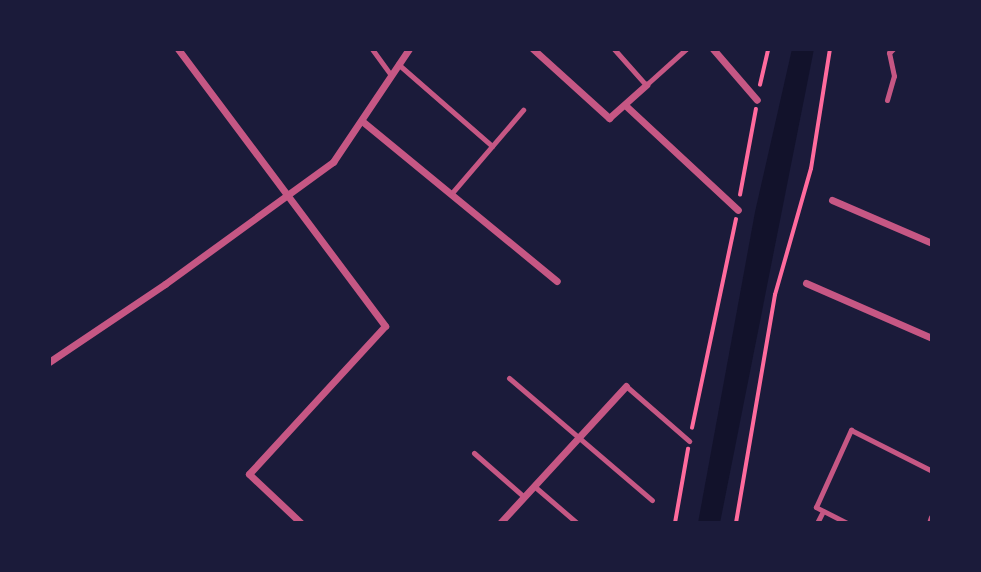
<!DOCTYPE html>
<html>
<head>
<meta charset="utf-8">
<style>
  body { margin:0 }
  #map { position:relative; width:981px; height:572px; overflow:hidden; background:#1b1b3a; font-family:"Noto Serif",serif }
  div>[style] { position:absolute }
  [style*='--x'] { left:calc(var(--x)*1px); top:calc(var(--y)*1px); width:calc(var(--w)*1px); rotate:calc(var(--a)*1deg) }
  .water>* { inset:0; background:#12122b }
  .path>* { height:3.5px; margin:-1.75px; padding:0 1.75px; transform-origin:1.75px; border-radius:1.75px; background:#ff6b9d }
  .service>* { height:5px; margin:-2.5px; padding:0 2.5px; transform-origin:2.5px; border-radius:2.5px; background:#c65784 }
  .minor>* { height:7px; margin:-3.5px; padding:0 3.5px; transform-origin:3.5px; border-radius:3.5px; background:#c65784 }
  span { translate:-50% -50%; white-space:nowrap; text-align:center; line-height:1.15; -webkit-text-stroke:7px #1b1b3a; paint-order:stroke }
  .frame { position:absolute; inset:0; border:51px solid #1b1b3a; pointer-events:none }
</style>
</head>
<body>
<div id="map">
  <div class="water">
    <div style="clip-path:polygon(792px 49px,814px 49px,720px 523px,698px 523px,755px 212px)"></div>
  </div>
  <div class="path">
    <div style="--x:760;--y:85;--w:37;--a:-77"></div>
    <div style="--x:740;--y:195;--w:87;--a:-79.5"></div>
    <div style="--x:692;--y:428;--w:213;--a:-78.1"></div>
    <div style="--x:675;--y:523;--w:75;--a:-80"></div>
    <div style="--x:736;--y:523;--w:231;--a:-80.3"></div>
    <div style="--x:775;--y:295;--w:131;--a:-74.1"></div>
    <div style="--x:811;--y:169;--w:121;--a:-81"></div>
  </div>
  <div class="service">
    <div style="--x:372;--y:49;--w:32;--a:54"></div>
    <div style="--x:614;--y:49;--w:48;--a:48.4"></div>
    <div style="--x:646;--y:85;--w:54;--a:-42"></div>
    <div style="--x:398;--y:64;--w:125;--a:41.1"></div>
    <div style="--x:887;--y:100;--w:25;--a:-74"></div>
    <div style="--x:894;--y:76;--w:24;--a:-102"></div>
    <div style="--x:889;--y:53;--w:6;--a:-45"></div>
    <div style="--x:451;--y:194;--w:111;--a:-49.4"></div>
    <div style="--x:509;--y:378;--w:188;--a:40.5"></div>
    <div style="--x:626;--y:386;--w:84;--a:41.1"></div>
    <div style="--x:474;--y:453;--w:67;--a:41.3"></div>
    <div style="--x:534;--y:486;--w:57;--a:40.7"></div>
    <div style="--x:817;--y:523;--w:13;--a:-63"></div>
    <div style="--x:847;--y:523;--w:35;--a:-153"></div>
    <div style="--x:816;--y:507;--w:85;--a:-65.6"></div>
    <div style="--x:851;--y:430;--w:91;--a:26.8"></div>
  </div>
  <div class="minor">
    <div style="--x:178;--y:49;--w:346;--a:53.2"></div>
    <div style="--x:385;--y:326;--w:201;--a:132.6"></div>
    <div style="--x:249;--y:474;--w:71;--a:43.3"></div>
    <div style="--x:533;--y:49;--w:103;--a:42.2"></div>
    <div style="--x:609;--y:118;--w:50;--a:-41.7"></div>
    <div style="--x:713;--y:49;--w:67;--a:49.2"></div>
    <div style="--x:625;--y:105;--w:154;--a:42.9"></div>
    <div style="--x:362;--y:121;--w:252;--a:39.4"></div>
    <div style="--x:832;--y:200;--w:109;--a:23.3"></div>
    <div style="--x:806;--y:283;--w:137;--a:23.6"></div>
    <div style="--x:49;--y:362;--w:140;--a:-33.9"></div>
    <div style="--x:165;--y:284;--w:208;--a:-36"></div>
    <div style="--x:333;--y:162;--w:136;--a:-56.1"></div>
    <div style="--x:500;--y:523;--w:186;--a:-47.4"></div>
    <div style="--x:930;--y:523;--w:6;--a:-72"></div>
  </div>
  <div class="frame"></div>
</div>
</body>
</html>
